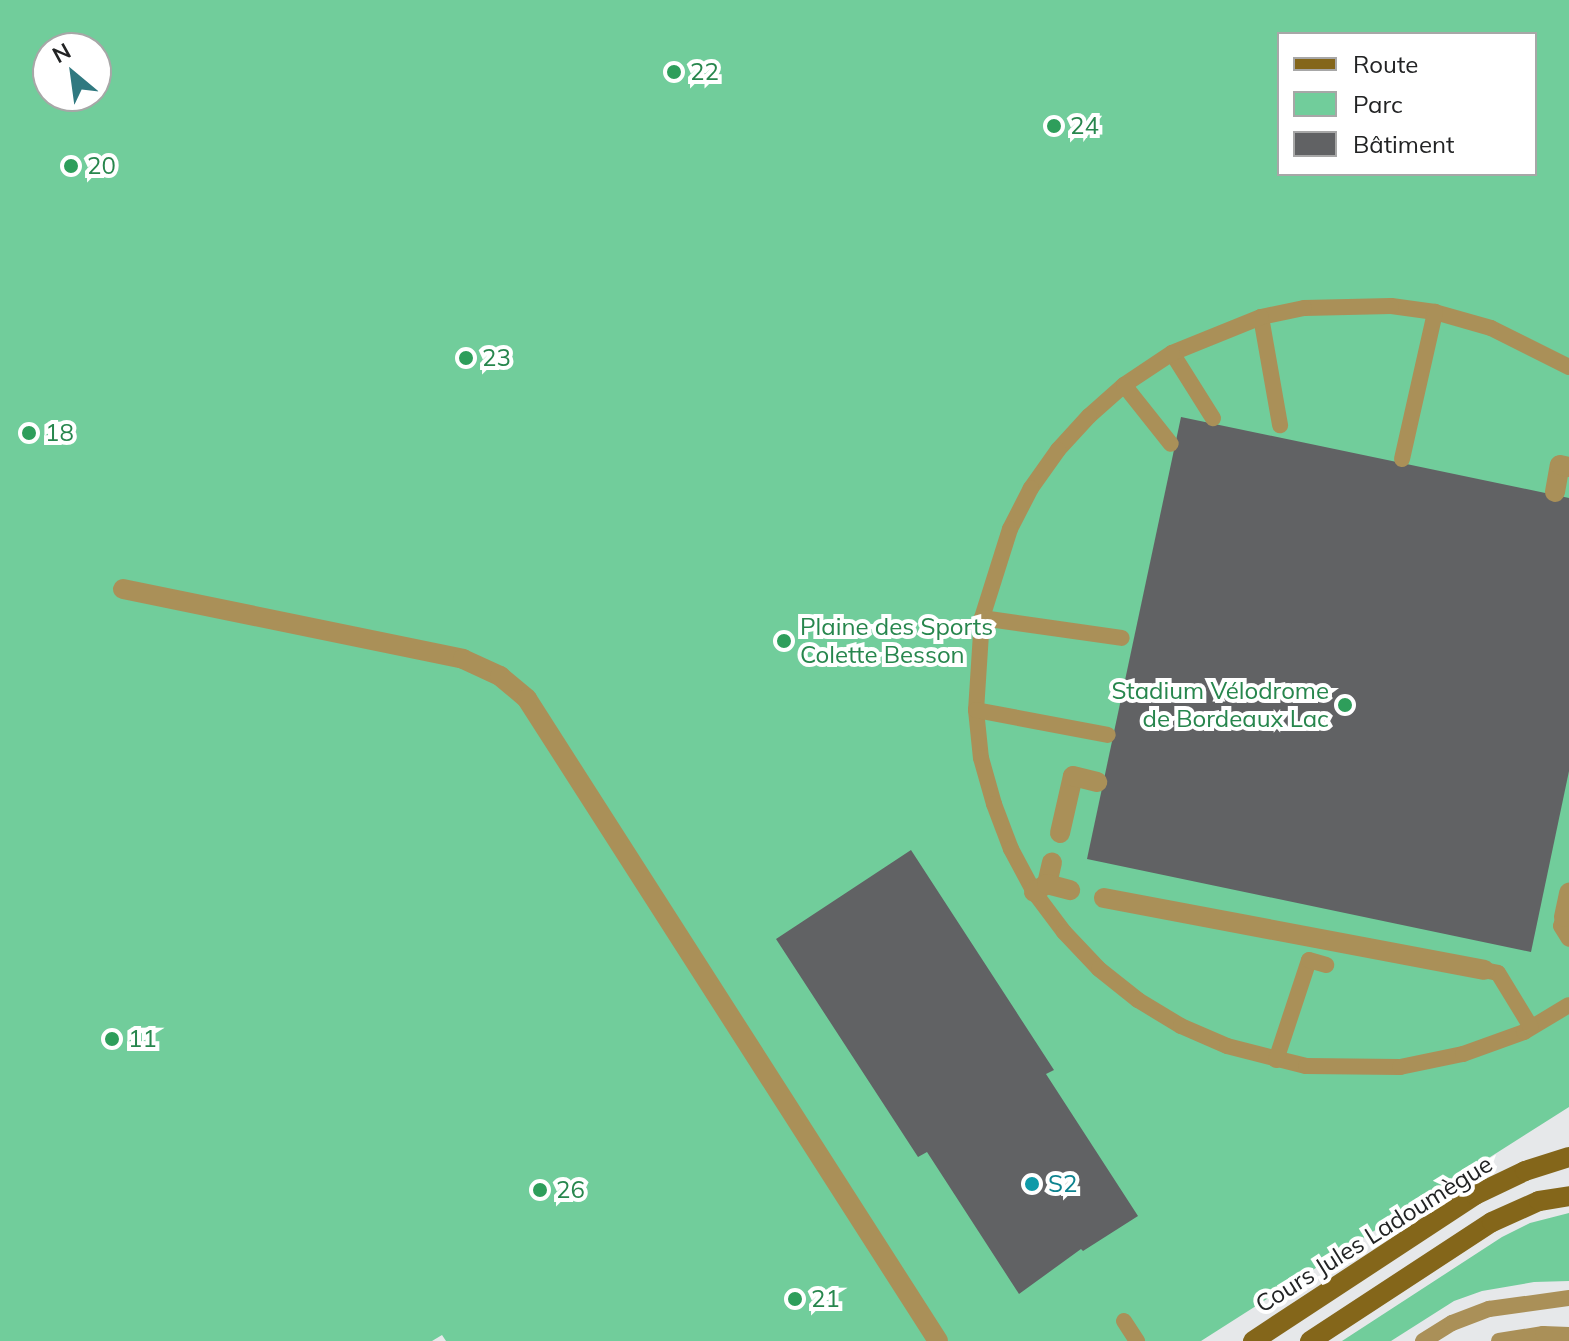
<!DOCTYPE html>
<html>
<head>
<meta charset="utf-8">
<style>
  body { margin:0 }
  #map { position:relative; width:1569px; height:1341px; overflow:hidden; background:#e6e8ea; font-family:Mulish,sans-serif }
  div>[style] { position:absolute }
  [style*='--x'] { left:calc(var(--x)*1px); top:calc(var(--y)*1px); width:calc(var(--w)*1px); rotate:calc(var(--a)*1deg) }
  .green>* { inset:0; background:#71cd9b }
  .building>* { inset:0; background:#616264 }
  .service>* { height:16px; margin:-8px; padding:0 8px; transform-origin:8px; border-radius:8px; background:#aa9058 }
  .pedestrian>* { height:20px; margin:-10px; padding:0 10px; transform-origin:10px; border-radius:10px; background:#aa9058 }
  .secondary>* { height:20px; margin:-10px; padding:0 10px; transform-origin:10px; border-radius:10px; background:#84661a }
  .dots>* { width:22px; height:22px; translate:-50% -50%; box-sizing:border-box; border:4px solid #fff; border-radius:50% }
  span { translate:-50% -50%; white-space:nowrap; text-align:center; line-height:1.15; -webkit-text-stroke:8px #fff; paint-order:stroke }
  .leisure-label { font-size:24px; color:#27864d }
  .left { translate:0 -50%; text-align:left }
  .right { translate:-100% -50%; text-align:right }
  .culture-label { font-size:24px; color:#0d838f }
  .street-label { font-size:24px; color:#222324 }
  .legend { position:absolute; left:1277px; top:32px; width:260px; height:144px; box-sizing:border-box; background:#fff; border:2px solid #a7a7a7; margin:0; padding:10px 14px; list-style:none; font-size:24px; color:#222324 }
  .legend li { display:flex; align-items:center; gap:16px; height:40px }
  .legend b { width:40px; border:2px solid #a7a7a7 }
  .north { position:absolute; left:32px; top:32px; width:80px; height:80px; box-sizing:border-box; background:#fff; border:2px solid #a7a7a7; border-radius:50%; rotate:331deg; font-size:22px; font-weight:700; line-height:32px; text-align:center; color:#222324 }
  .north::after { content:''; display:block; margin:auto; width:28px; height:36px; background:#307980; clip-path:polygon(50% 0,100% 100%,50% 72%,0 100%) }
</style>
</head>
<body>
<div id="map">
  <div class="green">
    <div style="clip-path:polygon(evenodd,0 0,1569px 0,1569px 1107px,1201px 1341px,446px 1341px,442px 1335px,432px 1341px,0 1341px,0 0,1279px 34px,1535px 34px,1535px 174px,1279px 174px,1279px 34px,0 0,48px 48px,96px 48px,96px 96px,48px 96px,48px 48px)"></div>
    <div style="clip-path:polygon(1569px 1213px,1569px 1281px,1534px 1282px,1482px 1291px,1454px 1301px,1391px 1341px,1342px 1341px,1502px 1237px,1530px 1223px)"></div>
  </div>
  <div class="building">
    <div style="clip-path:polygon(1181px 417px,1569px 498px,1569px 771px,1531px 952px,1087px 859px)"></div>
    <div style="clip-path:polygon(911px 850px,1054px 1070px,1046px 1074px,1138px 1216px,1083px 1251px,1081px 1249px,1019px 1294px,927px 1152px,918px 1157px,776px 939px)"></div>
  </div>
  <div class="service">
    <div style="--x:1261;--y:317;--w:110;--a:80"></div>
    <div style="--x:1172;--y:353;--w:77;--a:57.8"></div>
    <div style="--x:1569;--y:367;--w:87;--a:-153.4"></div>
    <div style="--x:1491;--y:328;--w:58;--a:-164.1"></div>
    <div style="--x:1435;--y:312;--w:44;--a:-172.2"></div>
    <div style="--x:1391;--y:306;--w:87;--a:178.7"></div>
    <div style="--x:1304;--y:308;--w:44;--a:168.2"></div>
    <div style="--x:1261;--y:317;--w:96;--a:158"></div>
    <div style="--x:1172;--y:353;--w:58;--a:146.3"></div>
    <div style="--x:1124;--y:385;--w:47;--a:138.5"></div>
    <div style="--x:1089;--y:416;--w:46;--a:132.4"></div>
    <div style="--x:1058;--y:450;--w:47;--a:125.4"></div>
    <div style="--x:1031;--y:488;--w:46;--a:117.1"></div>
    <div style="--x:1010;--y:529;--w:93;--a:107.5"></div>
    <div style="--x:982;--y:618;--w:92;--a:93.7"></div>
    <div style="--x:976;--y:710;--w:48;--a:84.1"></div>
    <div style="--x:981;--y:758;--w:48;--a:74.2"></div>
    <div style="--x:994;--y:804;--w:48;--a:69.3"></div>
    <div style="--x:1011;--y:849;--w:49;--a:61.9"></div>
    <div style="--x:1034;--y:892;--w:50;--a:53.1"></div>
    <div style="--x:1064;--y:932;--w:51;--a:46.6"></div>
    <div style="--x:1099;--y:969;--w:50;--a:38.5"></div>
    <div style="--x:1138;--y:1000;--w:50;--a:31.2"></div>
    <div style="--x:1181;--y:1026;--w:50;--a:23.5"></div>
    <div style="--x:1227;--y:1046;--w:81;--a:14.2"></div>
    <div style="--x:1306;--y:1066;--w:94;--a:0.6"></div>
    <div style="--x:1400;--y:1067;--w:64;--a:-11.7"></div>
    <div style="--x:1463;--y:1054;--w:65;--a:-19.8"></div>
    <div style="--x:1524;--y:1032;--w:52;--a:-31"></div>
    <div style="--x:1124;--y:385;--w:75;--a:51.5"></div>
    <div style="--x:1402;--y:459;--w:151;--a:-77.3"></div>
    <div style="--x:982;--y:618;--w:141;--a:8.1"></div>
    <div style="--x:976;--y:710;--w:134;--a:10.7"></div>
    <div style="--x:1564;--y:917;--w:9;--a:108"></div>
    <div style="--x:1561;--y:926;--w:15;--a:58"></div>
    <div style="--x:1484;--y:970;--w:14;--a:12"></div>
    <div style="--x:1498;--y:973;--w:63;--a:58.6"></div>
    <div style="--x:1276;--y:1060;--w:105;--a:-71.7"></div>
    <div style="--x:1309;--y:960;--w:18;--a:16"></div>
    <div style="--x:1124;--y:1321;--w:24;--a:57"></div>
    <div style="--x:1423;--y:1341;--w:34;--a:-32"></div>
    <div style="--x:1452;--y:1323;--w:40;--a:-21"></div>
    <div style="--x:1489;--y:1309;--w:81;--a:-7.8"></div>
    <div style="--x:1499;--y:1341;--w:45;--a:-9"></div>
    <div style="--x:1543;--y:1334;--w:26;--a:2"></div>
  </div>
  <div class="pedestrian">
    <div style="--x:1555;--y:492;--w:27;--a:-80"></div>
    <div style="--x:1560;--y:465;--w:9;--a:13"></div>
    <div style="--x:123;--y:589;--w:347;--a:11.6"></div>
    <div style="--x:463;--y:659;--w:41;--a:24.7"></div>
    <div style="--x:500;--y:676;--w:35;--a:40"></div>
    <div style="--x:527;--y:699;--w:762;--a:57.37"></div>
    <div style="--x:1060;--y:833;--w:58;--a:-77.2"></div>
    <div style="--x:1073;--y:776;--w:25;--a:14"></div>
    <div style="--x:1047;--y:884;--w:22;--a:-77"></div>
    <div style="--x:1034;--y:892;--w:15;--a:-32"></div>
    <div style="--x:1047;--y:884;--w:24;--a:15"></div>
    <div style="--x:1104;--y:898;--w:387;--a:10.7"></div>
    <div style="--x:1564;--y:917;--w:25;--a:-78"></div>
  </div>
  <div class="secondary">
    <div style="--x:1253;--y:1341;--w:266;--a:-33.3"></div>
    <div style="--x:1475;--y:1195;--w:55;--a:-25.6"></div>
    <div style="--x:1525;--y:1171;--w:46;--a:-17.7"></div>
    <div style="--x:1310;--y:1341;--w:217;--a:-33.2"></div>
    <div style="--x:1492;--y:1222;--w:51;--a:-24.1"></div>
    <div style="--x:1539;--y:1201;--w:30;--a:-9"></div>
  </div>
  <div class="dots">
    <div style="left:674px;top:72px;background:#2e9e5b"></div>
    <div style="left:1054px;top:126px;background:#2e9e5b"></div>
    <div style="left:71px;top:166px;background:#2e9e5b"></div>
    <div style="left:466px;top:358px;background:#2e9e5b"></div>
    <div style="left:29px;top:433px;background:#2e9e5b"></div>
    <div style="left:784px;top:641px;background:#2e9e5b"></div>
    <div style="left:1345px;top:705px;background:#2e9e5b"></div>
    <div style="left:112px;top:1039px;background:#2e9e5b"></div>
    <div style="left:1032px;top:1184px;background:#0f9aa8"></div>
    <div style="left:540px;top:1190px;background:#2e9e5b"></div>
    <div style="left:795px;top:1299px;background:#2e9e5b"></div>
  </div>
  <div class="leisure-label">
    <span class="left" style="left:690px;top:72px">22</span>
    <span class="left" style="left:1070px;top:126px">24</span>
    <span class="left" style="left:87px;top:166px">20</span>
    <span class="left" style="left:482px;top:358px">23</span>
    <span class="left" style="left:45px;top:433px">18</span>
    <span class="left" style="left:800px;top:641px">Plaine des Sports<br>Colette Besson</span>
    <span class="right" style="left:1329px;top:705px">Stadium Vélodrome<br>de Bordeaux Lac</span>
    <span class="left" style="left:128px;top:1039px">11</span>
    <span class="left" style="left:556px;top:1190px">26</span>
    <span class="left" style="left:811px;top:1299px">21</span>
  </div>
  <div class="culture-label">
    <span class="left" style="left:1048px;top:1184px">S2</span>
  </div>
  <div class="street-label">
    <span style="left:1374px;top:1234px;rotate:-32deg">Cours Jules Ladoumègue</span>
  </div>
  <ul class="legend">
  <li><b style="height:10px;background:#84661a"></b>Route</li>
  <li><b style="height:22px;background:#71cd9b"></b>Parc</li>
  <li><b style="height:22px;background:#616264"></b>Bâtiment</li>
  </ul>
  <div class="north">N</div>
</div>
</body>
</html>
